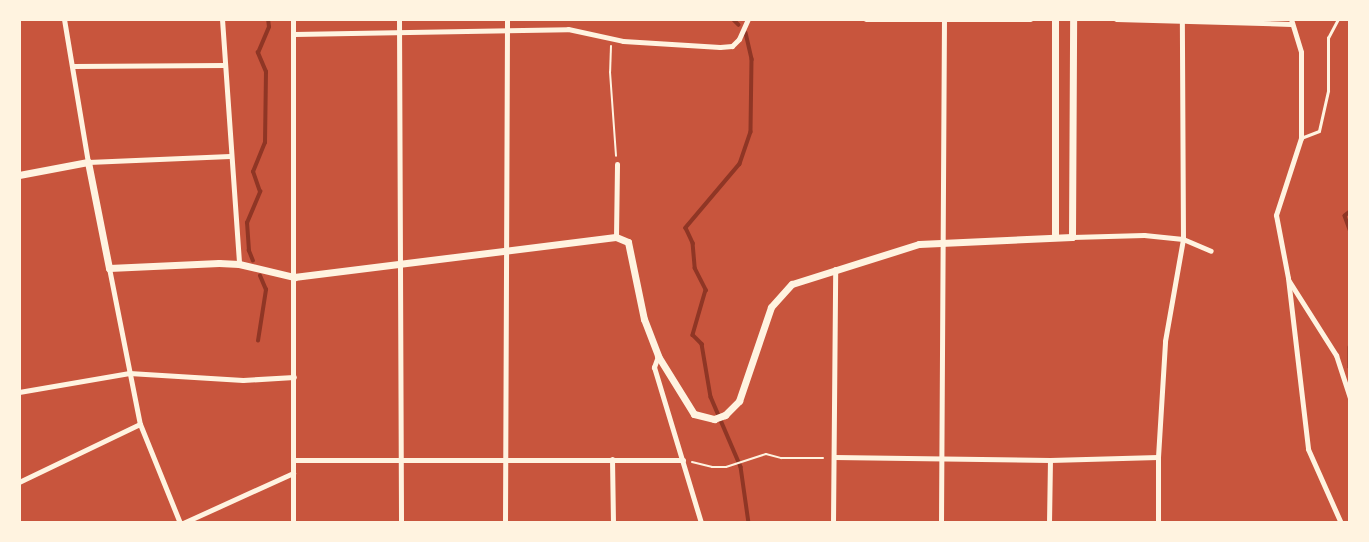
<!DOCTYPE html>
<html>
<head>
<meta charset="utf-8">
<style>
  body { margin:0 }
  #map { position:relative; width:1369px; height:542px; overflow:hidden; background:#c8553d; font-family:"PT Serif",serif }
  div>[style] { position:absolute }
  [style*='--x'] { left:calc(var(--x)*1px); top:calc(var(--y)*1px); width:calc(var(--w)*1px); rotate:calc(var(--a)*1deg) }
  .stream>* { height:3.5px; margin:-1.75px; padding:0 1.75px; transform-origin:1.75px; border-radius:1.75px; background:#8f3625 }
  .path>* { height:2px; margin:-1px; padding:0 1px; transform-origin:1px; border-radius:1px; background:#fff3e0 }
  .service>* { height:2.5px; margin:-1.25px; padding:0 1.25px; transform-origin:1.25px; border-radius:1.25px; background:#fff3e0 }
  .minor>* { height:5px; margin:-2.5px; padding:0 2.5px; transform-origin:2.5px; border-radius:2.5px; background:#fff3e0 }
  .tertiary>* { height:7px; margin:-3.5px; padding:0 3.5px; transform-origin:3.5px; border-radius:3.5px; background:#fff3e0 }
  span { translate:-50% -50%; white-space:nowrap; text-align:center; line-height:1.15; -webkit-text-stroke:5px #fff3e0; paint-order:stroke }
  .frame { position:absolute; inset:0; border:21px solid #fff3e0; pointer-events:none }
</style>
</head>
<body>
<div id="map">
  <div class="stream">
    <div style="--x:733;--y:19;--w:8;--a:45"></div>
    <div style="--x:746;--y:33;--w:27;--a:77"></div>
    <div style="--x:752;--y:59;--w:73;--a:90.8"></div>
    <div style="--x:751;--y:132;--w:34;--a:109"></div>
    <div style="--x:740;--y:164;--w:84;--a:130.2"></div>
    <div style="--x:686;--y:228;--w:17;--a:65"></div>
    <div style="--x:693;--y:243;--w:25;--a:85"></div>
    <div style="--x:695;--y:268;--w:25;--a:63"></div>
    <div style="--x:706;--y:290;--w:47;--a:106.1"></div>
    <div style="--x:693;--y:335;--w:13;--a:45"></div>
    <div style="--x:702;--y:344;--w:54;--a:80.4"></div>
    <div style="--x:711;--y:397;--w:76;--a:66.8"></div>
    <div style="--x:741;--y:467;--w:57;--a:81.9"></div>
    <div style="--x:1350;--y:212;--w:6;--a:141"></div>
    <div style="--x:1345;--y:216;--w:15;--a:70"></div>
    <div style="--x:253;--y:261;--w:11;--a:-112"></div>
    <div style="--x:249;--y:251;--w:28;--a:-94"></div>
    <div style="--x:247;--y:223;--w:34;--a:-67"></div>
    <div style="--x:260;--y:192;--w:21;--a:-109"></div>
    <div style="--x:253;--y:172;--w:31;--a:-68"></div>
    <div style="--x:265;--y:143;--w:71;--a:-89.2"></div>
    <div style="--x:266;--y:72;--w:21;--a:-113"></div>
    <div style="--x:258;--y:53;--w:28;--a:-67"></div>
    <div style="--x:269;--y:27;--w:8;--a:-97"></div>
    <div style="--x:258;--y:341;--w:52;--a:-81.1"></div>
    <div style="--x:266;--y:290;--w:15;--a:-113"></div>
    <div style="--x:1350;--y:347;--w:20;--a:90"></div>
  </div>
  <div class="path">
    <div style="--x:611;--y:46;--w:26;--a:92"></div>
    <div style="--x:610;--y:72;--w:84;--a:85.9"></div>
    <div style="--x:692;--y:462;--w:21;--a:14"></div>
    <div style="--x:712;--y:467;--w:14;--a:0"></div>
    <div style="--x:726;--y:467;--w:42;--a:-18"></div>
    <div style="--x:766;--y:454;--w:16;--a:15"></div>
    <div style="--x:781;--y:458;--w:42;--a:0"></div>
  </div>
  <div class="service">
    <div style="--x:1301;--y:138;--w:19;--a:-21"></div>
    <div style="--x:1319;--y:131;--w:41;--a:-77.3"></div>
    <div style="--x:1328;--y:91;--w:53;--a:-90"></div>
    <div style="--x:1328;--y:38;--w:21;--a:-62"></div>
  </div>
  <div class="minor">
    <div style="--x:64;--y:19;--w:145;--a:80.5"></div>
    <div style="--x:88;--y:162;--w:142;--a:-2.4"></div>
    <div style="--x:222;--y:19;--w:246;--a:86"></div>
    <div style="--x:293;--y:19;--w:504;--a:90"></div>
    <div style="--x:399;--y:19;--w:504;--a:89.77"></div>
    <div style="--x:866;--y:19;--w:164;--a:0"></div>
    <div style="--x:1116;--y:19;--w:175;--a:1.6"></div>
    <div style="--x:1291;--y:19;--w:34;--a:73"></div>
    <div style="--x:1301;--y:52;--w:86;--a:90"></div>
    <div style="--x:1301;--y:138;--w:81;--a:108"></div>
    <div style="--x:1276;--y:215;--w:64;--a:79.2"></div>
    <div style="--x:1288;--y:278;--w:172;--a:83.3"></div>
    <div style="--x:1308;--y:449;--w:81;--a:66"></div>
    <div style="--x:294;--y:34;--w:274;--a:-1"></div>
    <div style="--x:568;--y:29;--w:56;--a:12.3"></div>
    <div style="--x:623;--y:41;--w:97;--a:3.5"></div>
    <div style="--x:720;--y:47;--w:12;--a:-5"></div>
    <div style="--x:732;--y:46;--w:10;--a:-45"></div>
    <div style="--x:739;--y:39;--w:22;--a:-66"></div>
    <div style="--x:73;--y:66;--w:152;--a:-0.4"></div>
    <div style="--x:616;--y:237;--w:73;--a:-89.2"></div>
    <div style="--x:1072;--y:237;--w:72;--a:-1.6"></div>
    <div style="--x:1144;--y:235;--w:39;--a:6"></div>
    <div style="--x:1183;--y:239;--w:30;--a:23"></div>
    <div style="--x:109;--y:268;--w:159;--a:78.8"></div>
    <div style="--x:140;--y:424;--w:107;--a:68"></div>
    <div style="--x:1289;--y:281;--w:88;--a:57.6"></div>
    <div style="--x:1336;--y:355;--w:45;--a:72"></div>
    <div style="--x:658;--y:356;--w:12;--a:110"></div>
    <div style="--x:654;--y:367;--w:163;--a:73.2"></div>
    <div style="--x:19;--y:392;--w:112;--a:-9.8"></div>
    <div style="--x:129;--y:373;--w:114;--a:3.5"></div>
    <div style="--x:243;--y:380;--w:51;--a:-3.4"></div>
    <div style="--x:834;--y:457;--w:216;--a:0.8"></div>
    <div style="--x:1050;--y:460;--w:108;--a:-1.6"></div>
    <div style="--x:612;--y:459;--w:64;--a:89.1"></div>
    <div style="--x:293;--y:460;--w:390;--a:0"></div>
    <div style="--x:19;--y:482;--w:134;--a:-25.6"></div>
    <div style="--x:183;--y:523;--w:121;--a:-24.4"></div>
    <div style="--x:505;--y:523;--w:504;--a:-89.77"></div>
    <div style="--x:833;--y:523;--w:254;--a:-89.5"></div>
    <div style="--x:941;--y:523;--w:504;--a:-89.66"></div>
    <div style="--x:1049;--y:523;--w:63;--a:-89.1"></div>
    <div style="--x:1158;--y:523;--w:66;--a:-90"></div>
    <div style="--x:1158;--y:457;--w:116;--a:-86.5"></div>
    <div style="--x:1165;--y:341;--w:104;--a:-80"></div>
    <div style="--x:1183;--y:239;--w:220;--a:-90.3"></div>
  </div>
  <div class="tertiary">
    <div style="--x:19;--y:175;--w:70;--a:-10.7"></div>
    <div style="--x:88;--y:162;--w:108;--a:78.8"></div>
    <div style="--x:109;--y:268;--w:110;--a:-2.6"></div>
    <div style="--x:219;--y:263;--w:20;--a:3"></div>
    <div style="--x:239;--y:264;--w:57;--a:13.3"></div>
    <div style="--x:294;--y:277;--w:324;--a:-7.1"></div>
    <div style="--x:616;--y:237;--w:13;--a:23"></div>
    <div style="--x:628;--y:242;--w:79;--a:78.3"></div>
    <div style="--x:644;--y:319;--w:40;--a:69"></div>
    <div style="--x:658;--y:356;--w:68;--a:58.2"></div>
    <div style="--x:694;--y:414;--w:21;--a:14"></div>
    <div style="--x:714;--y:419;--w:12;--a:-20"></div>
    <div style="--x:725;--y:415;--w:20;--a:-45"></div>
    <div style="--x:739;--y:401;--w:99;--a:-71.2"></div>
    <div style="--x:771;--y:307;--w:31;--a:-48"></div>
    <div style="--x:792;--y:284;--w:133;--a:-17.5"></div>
    <div style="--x:919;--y:244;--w:153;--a:-2.6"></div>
    <div style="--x:1072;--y:237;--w:218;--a:-89.7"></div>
    <div style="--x:1055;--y:236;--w:217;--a:-90"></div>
  </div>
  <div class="frame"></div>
</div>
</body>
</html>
